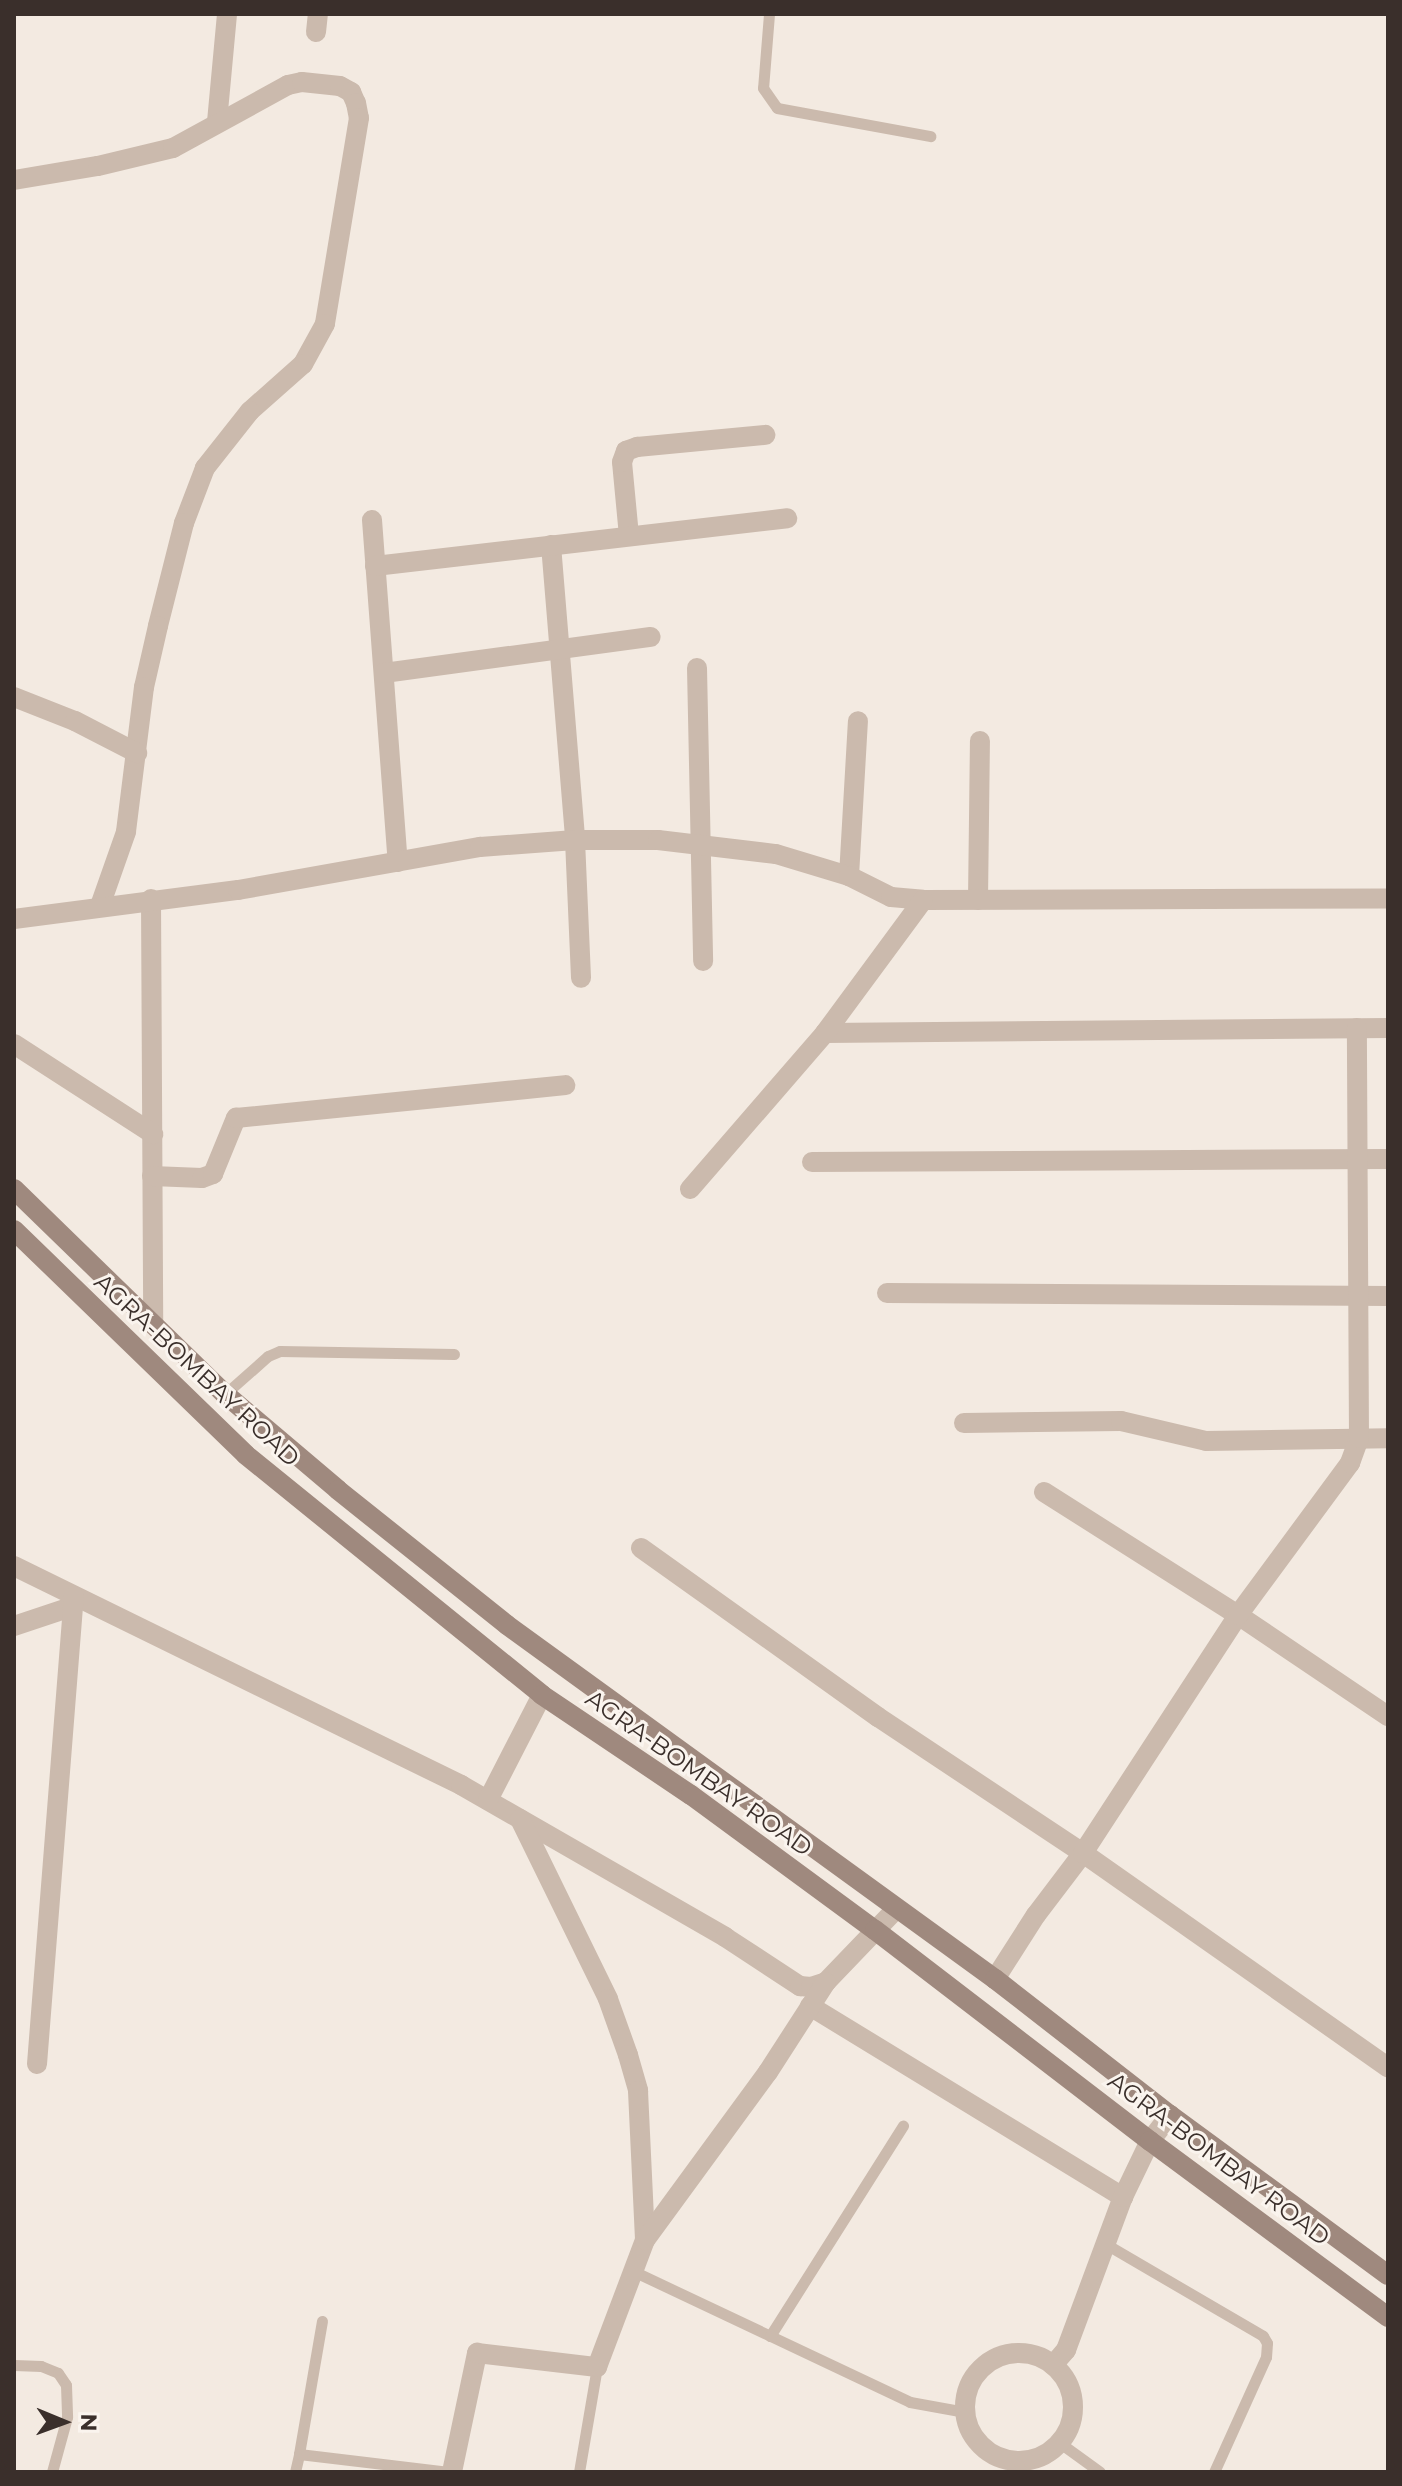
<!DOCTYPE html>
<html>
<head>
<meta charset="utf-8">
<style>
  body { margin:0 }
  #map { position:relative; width:1402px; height:2486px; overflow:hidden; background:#f3eae1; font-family:Montserrat,sans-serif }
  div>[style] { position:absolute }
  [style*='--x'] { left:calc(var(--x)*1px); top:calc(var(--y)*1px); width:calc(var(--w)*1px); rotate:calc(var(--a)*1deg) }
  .service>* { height:11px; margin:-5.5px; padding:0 5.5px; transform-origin:5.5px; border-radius:5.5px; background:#cbbaad }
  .minor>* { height:20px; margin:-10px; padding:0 10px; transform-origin:10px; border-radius:10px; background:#cbbaad }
  .minor>.ring { margin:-10px; padding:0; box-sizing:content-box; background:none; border:20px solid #cbbaad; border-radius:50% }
  .secondary>* { height:20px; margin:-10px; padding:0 10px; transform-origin:10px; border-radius:10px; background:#9f897e }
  span { translate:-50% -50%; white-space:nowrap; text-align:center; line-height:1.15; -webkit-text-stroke:6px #faf4ee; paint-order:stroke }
  .street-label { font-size:24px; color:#3a2f2b }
  .frame { position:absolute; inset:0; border:16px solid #3a2f2b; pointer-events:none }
  .north { position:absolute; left:24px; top:2382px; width:80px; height:80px; -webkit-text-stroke:6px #faf4ee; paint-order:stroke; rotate:91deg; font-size:22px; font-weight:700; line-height:32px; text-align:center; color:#3a2f2b }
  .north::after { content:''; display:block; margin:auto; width:28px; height:36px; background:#3a2f2b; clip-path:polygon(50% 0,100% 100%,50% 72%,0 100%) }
</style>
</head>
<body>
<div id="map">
  <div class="service">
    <div style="--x:769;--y:14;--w:74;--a:94.6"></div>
    <div style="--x:763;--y:88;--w:24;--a:55"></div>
    <div style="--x:777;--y:108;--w:156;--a:10.4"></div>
    <div style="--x:225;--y:1394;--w:57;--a:-41.5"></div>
    <div style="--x:268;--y:1356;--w:13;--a:-23"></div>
    <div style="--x:280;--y:1351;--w:174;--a:1"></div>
    <div style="--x:1104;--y:2243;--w:184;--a:30.3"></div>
    <div style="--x:1263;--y:2336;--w:8;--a:60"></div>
    <div style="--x:1267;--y:2343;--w:14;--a:94"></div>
    <div style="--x:1266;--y:2357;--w:126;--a:114.3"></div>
    <div style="--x:633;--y:2271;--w:306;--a:25.3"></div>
    <div style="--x:910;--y:2402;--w:56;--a:10.3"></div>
    <div style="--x:770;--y:2336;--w:249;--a:-57.7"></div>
    <div style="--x:14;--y:2365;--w:27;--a:2"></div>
    <div style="--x:41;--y:2366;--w:18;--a:22"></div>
    <div style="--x:58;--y:2373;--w:14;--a:56"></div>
    <div style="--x:66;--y:2385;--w:32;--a:88"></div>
    <div style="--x:67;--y:2417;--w:57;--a:105.3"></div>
    <div style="--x:1060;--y:2443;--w:49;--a:35.9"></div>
    <div style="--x:299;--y:2454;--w:135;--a:-80.2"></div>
    <div style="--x:295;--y:2472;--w:18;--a:-77"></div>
    <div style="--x:299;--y:2454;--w:153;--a:6.8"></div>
    <div style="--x:579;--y:2472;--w:107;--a:-80.3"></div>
  </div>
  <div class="minor">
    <div style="--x:316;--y:32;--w:18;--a:-84"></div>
    <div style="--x:217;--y:122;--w:108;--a:-84.7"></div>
    <div style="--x:14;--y:180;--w:85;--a:-9.5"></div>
    <div style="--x:98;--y:166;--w:77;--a:-13.5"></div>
    <div style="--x:173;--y:148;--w:131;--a:-28.7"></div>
    <div style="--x:288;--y:85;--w:14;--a:-12"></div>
    <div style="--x:302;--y:82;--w:38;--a:6"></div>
    <div style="--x:340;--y:86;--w:13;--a:29"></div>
    <div style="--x:351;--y:92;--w:12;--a:66"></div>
    <div style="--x:356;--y:103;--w:15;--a:79"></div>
    <div style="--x:359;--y:118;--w:209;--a:99.4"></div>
    <div style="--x:325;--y:324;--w:46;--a:118.8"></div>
    <div style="--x:303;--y:364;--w:71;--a:138.4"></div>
    <div style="--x:250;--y:411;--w:73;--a:128.3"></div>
    <div style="--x:205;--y:468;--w:59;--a:110.9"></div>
    <div style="--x:184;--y:523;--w:106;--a:104.2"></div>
    <div style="--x:158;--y:626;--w:63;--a:102.9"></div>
    <div style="--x:144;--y:687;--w:146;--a:97.1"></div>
    <div style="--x:126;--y:832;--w:78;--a:109.4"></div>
    <div style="--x:372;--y:520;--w:343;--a:85.7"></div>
    <div style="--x:629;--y:536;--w:74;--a:-95.4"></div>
    <div style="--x:622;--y:462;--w:12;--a:-70"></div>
    <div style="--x:626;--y:451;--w:12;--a:-20"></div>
    <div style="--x:637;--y:447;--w:129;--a:-5.4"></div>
    <div style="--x:551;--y:545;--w:296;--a:85.3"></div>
    <div style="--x:575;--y:840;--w:138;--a:87.5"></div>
    <div style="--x:375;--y:566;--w:415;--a:-6.6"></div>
    <div style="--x:697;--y:668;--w:293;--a:88.8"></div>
    <div style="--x:384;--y:673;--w:269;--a:-7.7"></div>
    <div style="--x:14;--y:697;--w:66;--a:21.5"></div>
    <div style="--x:75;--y:721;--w:70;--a:27.3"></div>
    <div style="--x:849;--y:876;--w:155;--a:-86.7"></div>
    <div style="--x:151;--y:899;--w:425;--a:89.7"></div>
    <div style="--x:978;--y:900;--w:159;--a:-89.3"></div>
    <div style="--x:14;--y:919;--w:226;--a:-7.4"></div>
    <div style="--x:238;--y:890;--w:246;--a:-10.1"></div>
    <div style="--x:480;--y:847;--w:95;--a:-4.2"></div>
    <div style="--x:575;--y:840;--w:83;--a:0"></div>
    <div style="--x:658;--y:840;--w:119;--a:6.8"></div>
    <div style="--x:776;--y:854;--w:76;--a:16.8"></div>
    <div style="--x:849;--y:876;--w:47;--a:26.6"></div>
    <div style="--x:891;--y:897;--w:32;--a:5"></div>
    <div style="--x:923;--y:900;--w:465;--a:-0.2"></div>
    <div style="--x:825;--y:1033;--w:563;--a:-0.51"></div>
    <div style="--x:14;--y:1044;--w:166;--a:32.9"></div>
    <div style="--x:812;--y:1162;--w:576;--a:-0.3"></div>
    <div style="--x:152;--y:1176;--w:50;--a:2.3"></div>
    <div style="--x:202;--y:1178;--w:12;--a:-20"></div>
    <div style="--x:213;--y:1174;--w:61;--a:-67.7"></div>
    <div style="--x:236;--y:1118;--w:331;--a:-5.7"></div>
    <div style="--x:690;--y:1189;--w:206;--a:-49.1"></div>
    <div style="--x:825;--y:1033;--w:165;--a:-53.6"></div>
    <div style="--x:887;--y:1293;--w:501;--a:0.34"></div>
    <div style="--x:964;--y:1423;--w:157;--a:-0.7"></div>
    <div style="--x:1121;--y:1421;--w:87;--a:13.2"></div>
    <div style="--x:1206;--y:1441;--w:182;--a:-0.9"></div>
    <div style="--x:1044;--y:1492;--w:230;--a:32.4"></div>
    <div style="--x:1238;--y:1615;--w:181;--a:34"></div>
    <div style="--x:641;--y:1548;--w:291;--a:35.5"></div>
    <div style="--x:878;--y:1717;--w:246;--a:33.6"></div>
    <div style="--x:1083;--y:1853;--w:373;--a:35.1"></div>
    <div style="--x:14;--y:1566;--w:498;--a:26.1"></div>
    <div style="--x:461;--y:1785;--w:305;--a:29.9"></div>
    <div style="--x:725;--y:1937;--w:90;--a:33.2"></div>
    <div style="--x:800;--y:1986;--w:11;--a:5"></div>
    <div style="--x:811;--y:1987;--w:16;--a:-18"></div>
    <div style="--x:826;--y:1982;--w:100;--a:-46.2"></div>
    <div style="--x:14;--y:1626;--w:60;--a:-18.4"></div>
    <div style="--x:488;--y:1800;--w:118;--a:-62.8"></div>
    <div style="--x:520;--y:1819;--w:200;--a:63.9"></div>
    <div style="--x:608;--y:1999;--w:59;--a:70.3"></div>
    <div style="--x:628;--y:2055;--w:37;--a:74"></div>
    <div style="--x:638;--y:2091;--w:149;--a:87.3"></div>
    <div style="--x:995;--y:1979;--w:76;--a:-57.4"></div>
    <div style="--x:1036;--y:1915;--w:78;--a:-52.8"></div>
    <div style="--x:1083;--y:1853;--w:284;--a:-56.9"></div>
    <div style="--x:1238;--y:1615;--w:189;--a:-53.6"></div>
    <div style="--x:1350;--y:1463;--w:27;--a:-70"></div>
    <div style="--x:1359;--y:1438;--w:410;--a:-90.3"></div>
    <div style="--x:810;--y:2006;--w:367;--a:31.4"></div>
    <div style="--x:37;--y:2064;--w:469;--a:-85.5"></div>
    <div class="ring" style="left:965px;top:2353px;width:88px;height:88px"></div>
    <div style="--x:1053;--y:2365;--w:20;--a:-49"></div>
    <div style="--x:1066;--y:2350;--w:163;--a:-69.6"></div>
    <div style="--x:1123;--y:2197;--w:62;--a:-64.3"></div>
    <div style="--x:1150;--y:2141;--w:33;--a:-52"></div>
    <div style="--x:452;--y:2472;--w:122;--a:-78.1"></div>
    <div style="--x:477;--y:2353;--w:121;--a:6.7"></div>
    <div style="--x:597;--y:2367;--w:136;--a:-69.3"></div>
    <div style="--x:645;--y:2240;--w:208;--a:-53.8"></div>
    <div style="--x:768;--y:2072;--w:107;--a:-57.2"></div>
  </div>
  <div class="secondary">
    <div style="--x:14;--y:1189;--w:294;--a:44.2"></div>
    <div style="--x:225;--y:1394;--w:148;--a:40.3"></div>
    <div style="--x:338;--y:1490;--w:216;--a:38.6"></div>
    <div style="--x:507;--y:1625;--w:603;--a:35.96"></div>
    <div style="--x:995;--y:1979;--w:222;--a:37.9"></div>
    <div style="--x:1170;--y:2115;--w:270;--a:36.3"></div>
    <div style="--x:14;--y:1230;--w:323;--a:44.1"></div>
    <div style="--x:246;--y:1455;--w:381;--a:39"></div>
    <div style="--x:542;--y:1695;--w:179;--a:33.9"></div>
    <div style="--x:691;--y:1795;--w:228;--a:36.3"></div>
    <div style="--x:875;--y:1930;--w:347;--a:37.5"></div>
    <div style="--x:1150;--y:2141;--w:296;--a:36.5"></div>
  </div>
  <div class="street-label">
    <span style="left:197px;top:1370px;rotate:43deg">AGRA-BOMBAY ROAD</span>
    <span style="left:699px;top:1773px;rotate:35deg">AGRA-BOMBAY ROAD</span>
    <span style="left:1219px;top:2159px;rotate:37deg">AGRA-BOMBAY ROAD</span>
  </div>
  <div class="frame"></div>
  <div class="north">N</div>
</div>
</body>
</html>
